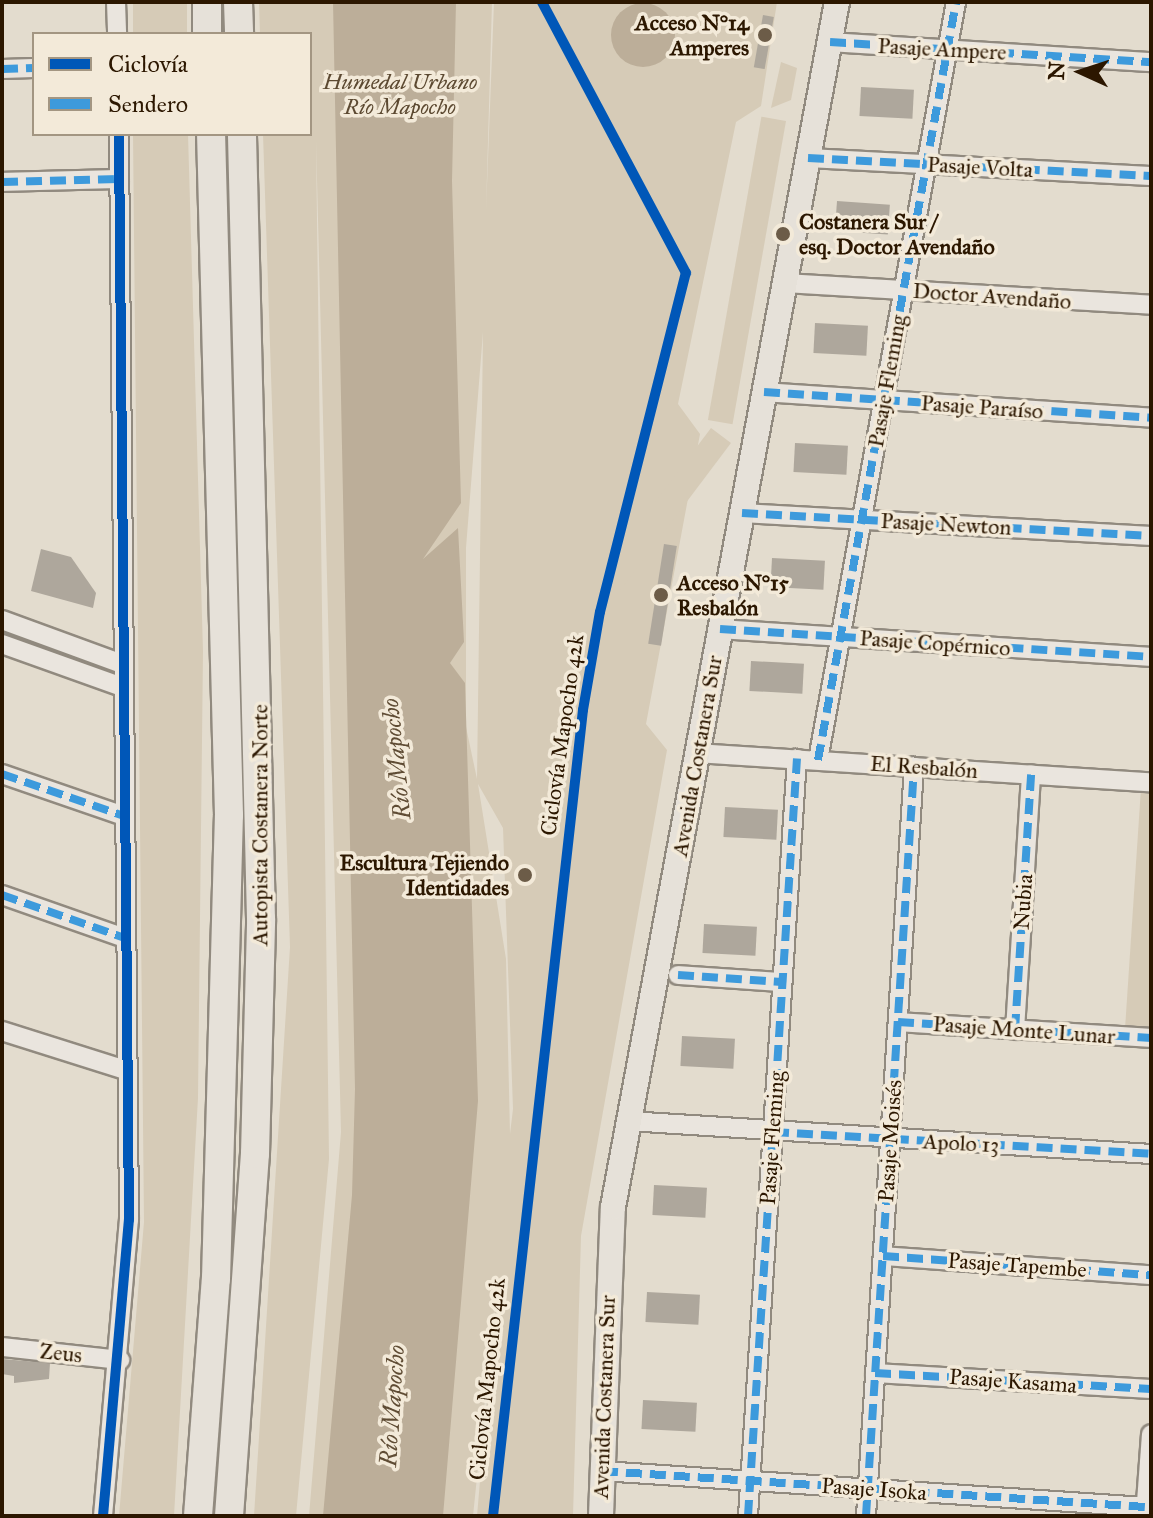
<!DOCTYPE html>
<html>
<head>
<meta charset="utf-8">
<style>
  body { margin:0 }
  #map { position:relative; width:1153px; height:1518px; overflow:hidden; background:#e3dcce; font-family:"IM FELL Great Primer",serif }
  div>[style] { position:absolute }
  [style*='--x'] { left:calc(var(--x)*1px); top:calc(var(--y)*1px); width:calc(var(--w)*1px); rotate:calc(var(--a)*1deg) }
  .green>* { inset:0; background:#d6cbb7; transform-origin:0 0 }
  .water>* { inset:0; background:#bcae99 }
  .round { border-radius:50% }
  .building>* { inset:0; background:#aea79c; transform-origin:0 0 }
  .roads { filter:drop-shadow(2px 0 #918a7f) drop-shadow(-2px 0 #918a7f) drop-shadow(0 2px #918a7f) drop-shadow(0 -2px #918a7f) }
  .minor>* { height:18px; margin:-9px; padding:0 9px; transform-origin:9px; border-radius:9px; background:#eae5de }
  .major>* { height:24px; margin:-12px; padding:0 12px; transform-origin:12px; border-radius:12px; background:#e6e1d9 }
  .highway>* { height:28px; margin:-14px; padding:0 14px; transform-origin:14px; border-radius:14px; background:#e6e1d9 }
  .quiet>* { height:8px; margin-top:-4px; transform-origin:0; background:repeating-linear-gradient(90deg,#3d9adc 0 16px,transparent 0 24px) }
  .cycleway>* { height:10px; margin:-5px; padding:0 5px; transform-origin:5px; border-radius:5px; background:#0057b8 }
  .dots>* { width:22px; height:22px; translate:-50% -50%; box-sizing:border-box; border:4px solid #f3ead9; border-radius:50% }
  span { translate:-50% -50%; white-space:nowrap; text-align:center; line-height:1.15; -webkit-text-stroke:7px #f3ead9; paint-order:stroke }
  .poi-label { font-size:22px; color:#2c1700; font-weight:700 }
  .right { translate:-100% -50%; text-align:right }
  .left { translate:0 -50%; text-align:left }
  .street-label { font-size:22px; color:#2c1700 }
  .park-label { font-size:22px; color:#5c4931; font-style:italic }
  .water-label { font-size:24px; color:#5f4c34; font-style:italic }
  .frame { position:absolute; inset:0; border:4px solid #2c1700; pointer-events:none }
  .legend { position:absolute; left:32px; top:32px; width:280px; height:104px; box-sizing:border-box; background:#f3ead9; border:2px solid #a39682; margin:0; padding:10px 14px; list-style:none; font-size:24px; color:#2c1700 }
  .legend li { display:flex; align-items:center; gap:16px; height:40px }
  .legend b { width:40px; border:2px solid #a39682 }
  .north { position:absolute; left:1041px; top:32px; width:80px; height:80px; -webkit-text-stroke:6px #f3ead9; paint-order:stroke; rotate:273deg; font-size:22px; font-weight:700; line-height:32px; text-align:center; color:#2c1700 }
  .north::after { content:''; display:block; margin:auto; width:28px; height:36px; background:#2c1700; clip-path:polygon(50% 0,100% 100%,50% 72%,0 100%) }
</style>
</head>
<body>
<div id="map">
  <div class="green">
    <div style="left:133px;top:2px;width:54px;height:32px"></div>
    <div style="clip-path:polygon(evenodd,259px 2px,492px 2px,486px 211px,494px 2px,777px 2px,761px 106px,736px 122px,678px 404px,700px 434px,646px 724px,667px 750px,581px 1236px,573px 1516px,477px 1516px,497px 1282px,473px 1516px,309px 1516px,341px 1132px,316px 140px,329px 1159px,296px 1516px,254px 1516px,290px 947px,263px 134px,310px 134px,310px 34px,260px 34px,259px 2px,483px 332px,477px 779px,466px 727px,466px 548px,483px 332px,259px 2px,478px 784px,503px 828px,513px 1109px,510px 1134px,506px 959px,478px 784px)"></div>
    <div style="clip-path:polygon(781px 62px,797px 68px,791px 100px,771px 108px)"></div>
    <div style="left:786px;top:121px;width:308px;height:25px;rotate:100deg"></div>
    <div style="clip-path:polygon(133px 134px,188px 134px,203px 651px,198px 1098px,174px 1516px,119px 1516px,144px 1222px)"></div>
    <div style="left:711px;top:428px;width:25px;height:195px;rotate:37deg"></div>
    <div style="clip-path:polygon(1141px 788px,1151px 789px,1151px 1031px,1125px 1029px)"></div>
  </div>
  <div class="water">
    <div style="clip-path:polygon(333px 2px,456px 2px,452px 181px,461px 503px,423px 559px,458px 528px,464px 642px,450px 663px,465px 683px,478px 1101px,443px 1516px,323px 1516px,352px 1195px,355px 1089px)"></div>
    <div class="round" style="left:611px;top:3px;width:64px;height:64px"></div>
  </div>
  <div class="building">
    <div style="left:763px;top:15px;width:11px;height:53px;rotate:10deg"></div>
    <div style="left:861px;top:87px;width:53px;height:29px;rotate:3deg"></div>
    <div style="left:837px;top:201px;width:53px;height:30px;rotate:4deg"></div>
    <div style="left:815px;top:323px;width:53px;height:30px;rotate:3deg"></div>
    <div style="left:795px;top:443px;width:53px;height:29px;rotate:3deg"></div>
    <div style="left:664px;top:544px;width:13px;height:101px;rotate:9deg"></div>
    <div style="clip-path:polygon(41px 549px,71px 557px,96px 593px,93px 608px,31px 591px)"></div>
    <div style="left:772px;top:558px;width:53px;height:29px;rotate:3deg"></div>
    <div style="left:751px;top:661px;width:53px;height:30px;rotate:3deg"></div>
    <div style="left:725px;top:807px;width:53px;height:30px;rotate:3deg"></div>
    <div style="left:704px;top:924px;width:53px;height:29px;rotate:3deg"></div>
    <div style="left:682px;top:1036px;width:53px;height:30px;rotate:3deg"></div>
    <div style="left:654px;top:1185px;width:53px;height:30px;rotate:3deg"></div>
    <div style="left:647px;top:1292px;width:53px;height:30px;rotate:3deg"></div>
    <div style="clip-path:polygon(2px 1359px,50px 1363px,49px 1379px,14px 1383px,14px 1376px,2px 1374px)"></div>
    <div style="left:643px;top:1400px;width:54px;height:29px;rotate:3deg"></div>
  </div>
  <div class="roads">
    <div class="minor">
      <div style="--x:116;--y:2;--w:32;--a:88"></div>
      <div style="--x:830;--y:42;--w:322;--a:3.6"></div>
      <div style="--x:2;--y:69;--w:32;--a:-2"></div>
      <div style="--x:808;--y:158;--w:343;--a:3"></div>
      <div style="--x:2;--y:182;--w:117;--a:-1.5"></div>
      <div style="--x:785;--y:283;--w:367;--a:3.4"></div>
      <div style="--x:764;--y:392;--w:388;--a:3.8"></div>
      <div style="--x:742;--y:513;--w:410;--a:3.2"></div>
      <div style="--x:2;--y:620;--w:128;--a:20.1"></div>
      <div style="--x:720;--y:629;--w:432;--a:3.7"></div>
      <div style="--x:2;--y:644;--w:127;--a:19.7"></div>
      <div style="--x:697;--y:753;--w:455;--a:3.7"></div>
      <div style="--x:818;--y:760;--w:770;--a:-79.68"></div>
      <div style="--x:2;--y:774;--w:129;--a:19"></div>
      <div style="--x:2;--y:895;--w:130;--a:19.3"></div>
      <div style="--x:678;--y:975;--w:104;--a:3.9"></div>
      <div style="--x:898;--y:1022;--w:254;--a:3.6"></div>
      <div style="--x:1015;--y:1030;--w:256;--a:-86.4"></div>
      <div style="--x:2;--y:1031;--w:130;--a:17.5"></div>
      <div style="--x:628;--y:1121;--w:524;--a:3.61"></div>
      <div style="--x:883;--y:1256;--w:269;--a:4.1"></div>
      <div style="--x:2;--y:1347;--w:119;--a:6.3"></div>
      <div style="--x:875;--y:1373;--w:276;--a:3.3"></div>
      <div style="--x:602;--y:1471;--w:545;--a:3.79"></div>
      <div style="--x:103;--y:1516;--w:297;--a:-85"></div>
      <div style="--x:129;--y:1220;--w:1086;--a:-90.53"></div>
      <div style="--x:748;--y:1516;--w:759;--a:-86.3"></div>
      <div style="--x:866;--y:1516;--w:751;--a:-86.33"></div>
      <div style="--x:1145;--y:1516;--w:82;--a:-85.8"></div>
    </div>
    <div class="major">
      <div style="--x:601;--y:1516;--w:309;--a:-87.8"></div>
      <div style="--x:613;--y:1207;--w:1226;--a:-79.47"></div>
    </div>
    <div class="highway">
      <div style="--x:207;--y:2;--w:32;--a:90"></div>
      <div style="--x:238;--y:2;--w:32;--a:88"></div>
      <div style="--x:198;--y:1516;--w:238;--a:-85.7"></div>
      <div style="--x:216;--y:1279;--w:464;--a:-88.4"></div>
      <div style="--x:229;--y:815;--w:681;--a:-91.51"></div>
      <div style="--x:229;--y:1516;--w:363;--a:-85.9"></div>
      <div style="--x:255;--y:1154;--w:235;--a:-88.5"></div>
      <div style="--x:261;--y:919;--w:785;--a:-91.39"></div>
    </div>
  </div>
  <div class="quiet">
    <div style="--x:830;--y:42;--w:322;--a:3.6"></div>
    <div style="--x:2;--y:69;--w:32;--a:-2"></div>
    <div style="--x:808;--y:158;--w:343;--a:3"></div>
    <div style="--x:2;--y:182;--w:117;--a:-1.5"></div>
    <div style="--x:764;--y:392;--w:388;--a:3.8"></div>
    <div style="--x:742;--y:513;--w:410;--a:3.2"></div>
    <div style="--x:720;--y:629;--w:432;--a:3.7"></div>
    <div style="--x:818;--y:760;--w:770;--a:-79.68"></div>
    <div style="--x:2;--y:774;--w:129;--a:19"></div>
    <div style="--x:2;--y:895;--w:130;--a:19.3"></div>
    <div style="--x:678;--y:975;--w:104;--a:3.9"></div>
    <div style="--x:898;--y:1022;--w:254;--a:3.6"></div>
    <div style="--x:1015;--y:1030;--w:256;--a:-86.4"></div>
    <div style="--x:773;--y:1132;--w:379;--a:3.3"></div>
    <div style="--x:883;--y:1256;--w:269;--a:4.1"></div>
    <div style="--x:875;--y:1373;--w:276;--a:3.3"></div>
    <div style="--x:602;--y:1471;--w:545;--a:3.79"></div>
    <div style="--x:748;--y:1516;--w:759;--a:-86.3"></div>
    <div style="--x:866;--y:1516;--w:751;--a:-86.33"></div>
  </div>
  <div class="cycleway">
    <div style="--x:103;--y:1516;--w:297;--a:-85"></div>
    <div style="--x:129;--y:1220;--w:1086;--a:-90.53"></div>
    <div style="--x:493;--y:1516;--w:811;--a:-83.63"></div>
    <div style="--x:583;--y:710;--w:99;--a:-80.2"></div>
    <div style="--x:600;--y:612;--w:350;--a:-75.8"></div>
    <div style="--x:686;--y:273;--w:307;--a:-118"></div>
  </div>
  <div class="dots">
    <div style="left:765px;top:35px;background:#6c5c48"></div>
    <div style="left:783px;top:234px;background:#6c5c48"></div>
    <div style="left:661px;top:595px;background:#6c5c48"></div>
    <div style="left:525px;top:875px;background:#6c5c48"></div>
  </div>
  <div class="poi-label">
    <span class="right" style="left:749px;top:35px">Acceso N°14<br>Amperes</span>
    <span class="left" style="left:799px;top:234px">Costanera Sur /<br>esq. Doctor Avendaño</span>
    <span class="left" style="left:677px;top:595px">Acceso N°15<br>Resbalón</span>
    <span class="right" style="left:509px;top:875px">Escultura Tejiendo<br>Identidades</span>
  </div>
  <div class="street-label">
    <span style="left:942px;top:49px;rotate:3deg">Pasaje Ampere</span>
    <span style="left:980px;top:167px;rotate:3deg">Pasaje Volta</span>
    <span style="left:992px;top:296px;rotate:4deg">Doctor Avendaño</span>
    <span style="left:887px;top:381px;rotate:-80deg">Pasaje Fleming</span>
    <span style="left:982px;top:407px;rotate:4deg">Pasaje Paraíso</span>
    <span style="left:946px;top:524px;rotate:3deg">Pasaje Newton</span>
    <span style="left:935px;top:643px;rotate:4deg">Pasaje Copérnico</span>
    <span style="left:562px;top:735px;rotate:-82deg">Ciclovía Mapocho 42k</span>
    <span style="left:697px;top:756px;rotate:-80deg">Avenida Costanera Sur</span>
    <span style="left:924px;top:767px;rotate:4deg">El Resbalón</span>
    <span style="left:260px;top:825px;rotate:-90deg">Autopista Costanera Norte</span>
    <span style="left:1023px;top:902px;rotate:-86deg">Nubia</span>
    <span style="left:1024px;top:1030px;rotate:4deg">Pasaje Monte Lunar</span>
    <span style="left:772px;top:1138px;rotate:-86deg">Pasaje Fleming</span>
    <span style="left:890px;top:1141px;rotate:-86deg">Pasaje Moisés</span>
    <span style="left:961px;top:1143px;rotate:3deg">Apolo 13</span>
    <span style="left:1017px;top:1265px;rotate:4deg">Pasaje Tapembe</span>
    <span style="left:61px;top:1353px;rotate:6deg">Zeus</span>
    <span style="left:487px;top:1379px;rotate:-84deg">Ciclovía Mapocho 42k</span>
    <span style="left:1013px;top:1381px;rotate:4deg">Pasaje Kasama</span>
    <span style="left:604px;top:1397px;rotate:-88deg">Avenida Costanera Sur</span>
    <span style="left:874px;top:1489px;rotate:4deg">Pasaje Isoka</span>
  </div>
  <div class="park-label">
    <span style="left:400px;top:94px">Humedal Urbano<br>Río Mapocho</span>
  </div>
  <div class="water-label">
    <span style="left:397px;top:759px;rotate:-96deg">Río Mapocho</span>
    <span style="left:393px;top:1406px;rotate:-86deg">Río Mapocho</span>
  </div>
  <div class="frame"></div>
  <ul class="legend">
  <li><b style="height:10px;background:#0057b8"></b>Ciclovía</li>
  <li><b style="height:10px;background:#3d9adc"></b>Sendero</li>
  </ul>
  <div class="north">N</div>
</div>
</body>
</html>
